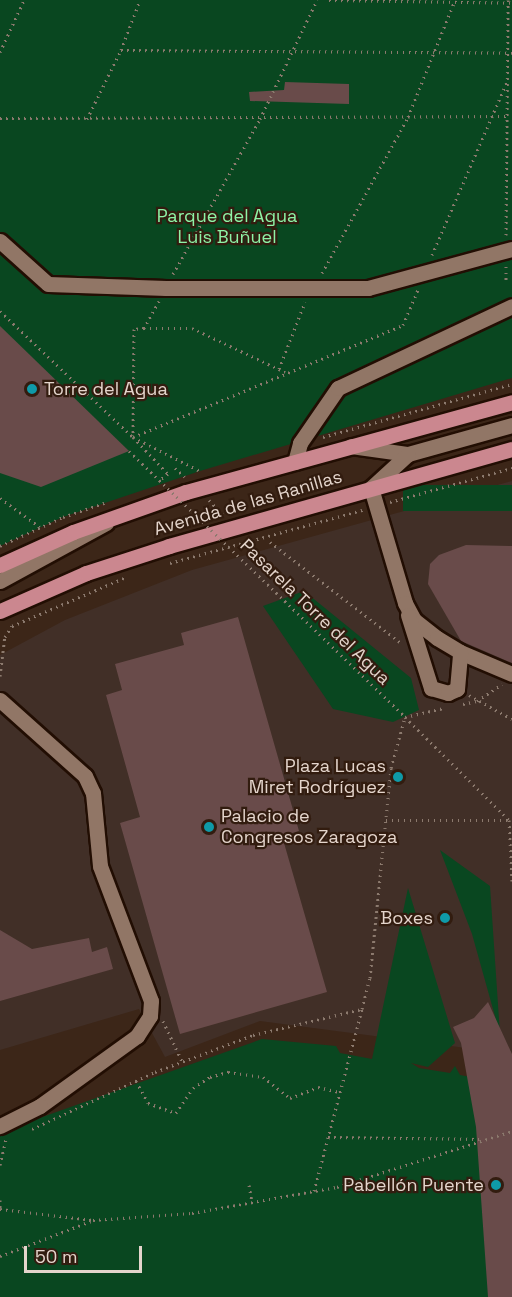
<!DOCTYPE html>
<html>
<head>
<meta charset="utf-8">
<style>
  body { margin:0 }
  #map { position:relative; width:512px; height:1297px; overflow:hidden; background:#3c2618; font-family:"Space Grotesk",sans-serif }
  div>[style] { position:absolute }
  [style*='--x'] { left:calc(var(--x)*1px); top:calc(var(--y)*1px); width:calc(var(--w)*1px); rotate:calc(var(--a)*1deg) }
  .commercial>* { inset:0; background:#412f27 }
  .green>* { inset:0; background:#094720; transform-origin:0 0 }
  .building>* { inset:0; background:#694b4a }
  .path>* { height:3px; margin-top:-1.5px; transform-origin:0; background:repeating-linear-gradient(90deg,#8c7a6e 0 1.5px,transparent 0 6px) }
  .roads { filter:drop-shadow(2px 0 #220e03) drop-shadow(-2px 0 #220e03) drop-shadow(0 2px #220e03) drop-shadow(0 -2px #220e03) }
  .minor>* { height:15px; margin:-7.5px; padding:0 7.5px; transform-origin:7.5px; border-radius:7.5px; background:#917666 }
  .major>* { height:15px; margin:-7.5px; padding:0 7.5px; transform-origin:7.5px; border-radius:7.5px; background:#cb878f }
  .path-bridge>* { height:3px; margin-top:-1.5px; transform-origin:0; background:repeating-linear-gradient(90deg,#8c7a6e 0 1.5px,transparent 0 6px) }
  .dots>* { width:16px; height:16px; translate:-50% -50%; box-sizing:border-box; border:3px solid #321c0f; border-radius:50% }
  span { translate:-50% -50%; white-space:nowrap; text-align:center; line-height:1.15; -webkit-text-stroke:4.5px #321c0f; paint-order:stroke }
  .park-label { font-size:18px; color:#8ef3a6 }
  .poi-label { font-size:18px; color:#e4d5cc }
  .left { translate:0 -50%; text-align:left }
  .right { translate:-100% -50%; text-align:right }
  .street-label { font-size:18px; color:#e4d5cc }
  .scale { position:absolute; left:24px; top:1246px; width:118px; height:27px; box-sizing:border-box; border:3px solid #e4d5cc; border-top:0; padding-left:8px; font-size:18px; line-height:21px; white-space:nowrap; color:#e4d5cc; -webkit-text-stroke:4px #321c0f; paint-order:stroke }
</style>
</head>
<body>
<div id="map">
  <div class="commercial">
    <div style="clip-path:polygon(512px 481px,512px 1054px,260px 1021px,165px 1057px,139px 1009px,0 1050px,0 655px,65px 620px,192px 570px)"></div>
  </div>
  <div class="green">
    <div style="clip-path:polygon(0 0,512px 0,512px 378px,200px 471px,63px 517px,0 546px)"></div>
    <div style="left:512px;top:485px;width:26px;height:109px;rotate:90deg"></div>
    <div style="clip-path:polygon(304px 591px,411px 678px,419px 710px,393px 722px,333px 709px,263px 606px)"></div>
    <div style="clip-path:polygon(440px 850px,490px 886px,500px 1034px,472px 934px)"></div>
    <div style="clip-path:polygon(408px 888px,455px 1043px,428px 1067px,411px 1063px,419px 1068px,450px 1073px,455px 1066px,460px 1075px,512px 1085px,512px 1297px,0 1297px,0 1132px,262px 1039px,336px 1046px,340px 1053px,372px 1059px)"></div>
  </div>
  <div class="building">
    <div style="clip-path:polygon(285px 82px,349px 84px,349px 104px,250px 101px,249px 92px,284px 90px)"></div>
    <div style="clip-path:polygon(0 326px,129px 451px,41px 487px,0 473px)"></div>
    <div style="clip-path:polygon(466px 545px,512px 546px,512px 663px,461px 641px,428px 584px,430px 564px,439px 555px)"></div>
    <div style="clip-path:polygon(238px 617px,299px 831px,282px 836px,327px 992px,180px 1034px,120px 823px,140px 817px,106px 695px,122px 690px,115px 664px,184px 645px,181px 633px)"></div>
    <div style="clip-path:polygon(0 930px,32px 949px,89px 938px,92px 952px,107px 947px,113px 969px,0 1001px)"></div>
    <div style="clip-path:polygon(488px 1002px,512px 1054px,512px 1297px,488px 1297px,476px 1127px,461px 1043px,453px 1027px,474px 1018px)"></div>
  </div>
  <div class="path">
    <div style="--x:329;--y:0;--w:183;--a:0.9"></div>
    <div style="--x:121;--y:50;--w:391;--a:0.4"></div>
    <div style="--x:0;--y:52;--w:57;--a:-65.2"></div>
    <div style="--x:0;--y:118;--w:507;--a:-0.23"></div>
    <div style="--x:87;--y:119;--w:77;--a:-63.8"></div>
    <div style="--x:121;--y:50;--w:53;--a:-69.2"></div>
    <div style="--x:506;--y:235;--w:235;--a:-89.5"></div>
    <div style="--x:432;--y:255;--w:189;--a:-66.6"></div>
    <div style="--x:506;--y:266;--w:14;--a:90"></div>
    <div style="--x:322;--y:273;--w:178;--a:-61.1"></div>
    <div style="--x:408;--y:117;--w:126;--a:-68.1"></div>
    <div style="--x:173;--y:274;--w:178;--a:-60.7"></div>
    <div style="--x:260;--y:119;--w:132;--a:-64.4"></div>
    <div style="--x:159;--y:301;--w:31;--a:119"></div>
    <div style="--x:144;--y:328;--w:10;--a:174"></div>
    <div style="--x:134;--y:329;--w:108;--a:90.5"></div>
    <div style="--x:133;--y:437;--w:51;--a:46.6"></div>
    <div style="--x:168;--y:474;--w:11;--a:146"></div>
    <div style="--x:0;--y:311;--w:183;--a:43.5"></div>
    <div style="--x:133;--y:437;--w:75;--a:26.9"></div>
    <div style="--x:144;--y:328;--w:48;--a:0"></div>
    <div style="--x:192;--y:328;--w:103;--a:25.3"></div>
    <div style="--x:279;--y:369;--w:72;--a:-68.8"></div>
    <div style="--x:133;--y:437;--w:292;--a:-22.5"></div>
    <div style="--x:403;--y:325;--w:39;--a:-67"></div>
    <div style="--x:323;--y:437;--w:196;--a:-15.7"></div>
    <div style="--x:175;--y:468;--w:13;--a:42"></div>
    <div style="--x:0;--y:498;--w:49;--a:35.9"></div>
    <div style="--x:209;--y:500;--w:21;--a:47"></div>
    <div style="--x:390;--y:502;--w:127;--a:-15.6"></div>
    <div style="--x:249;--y:540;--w:9;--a:41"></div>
    <div style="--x:270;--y:542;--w:164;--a:37.6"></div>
    <div style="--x:0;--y:546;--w:69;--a:-24.7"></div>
    <div style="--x:63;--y:517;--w:46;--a:-18.8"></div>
    <div style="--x:170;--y:563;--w:200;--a:-15.4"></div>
    <div style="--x:0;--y:676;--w:39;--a:-83"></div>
    <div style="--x:5;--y:637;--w:13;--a:-58"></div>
    <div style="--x:12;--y:626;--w:122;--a:-23.2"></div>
    <div style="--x:469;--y:695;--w:49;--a:29.2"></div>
    <div style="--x:463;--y:704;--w:14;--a:-12"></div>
    <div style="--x:477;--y:701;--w:30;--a:-34"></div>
    <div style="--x:405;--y:717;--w:146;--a:44.7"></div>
    <div style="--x:509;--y:820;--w:61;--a:87.2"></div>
    <div style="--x:405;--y:717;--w:40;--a:-13"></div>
    <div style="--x:386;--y:820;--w:126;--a:0"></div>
    <div style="--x:163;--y:1021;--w:44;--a:64.6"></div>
    <div style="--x:136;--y:1081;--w:25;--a:61"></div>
    <div style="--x:148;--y:1103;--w:30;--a:20"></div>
    <div style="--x:176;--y:1113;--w:30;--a:-56"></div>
    <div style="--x:193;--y:1088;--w:20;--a:-33"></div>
    <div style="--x:210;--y:1077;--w:19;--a:-16"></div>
    <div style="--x:228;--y:1072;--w:35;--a:8"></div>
    <div style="--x:263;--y:1077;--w:34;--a:38"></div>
    <div style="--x:290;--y:1098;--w:30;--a:-21"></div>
    <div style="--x:318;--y:1087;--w:23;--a:13"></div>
    <div style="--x:32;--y:1129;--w:136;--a:-24.9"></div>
    <div style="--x:155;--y:1072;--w:105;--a:-20.7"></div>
    <div style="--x:253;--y:1035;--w:112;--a:-13.4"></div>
    <div style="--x:362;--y:1009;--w:32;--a:-76"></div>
    <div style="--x:370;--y:978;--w:211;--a:-84.3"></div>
    <div style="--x:391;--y:768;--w:53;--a:-74.6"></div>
    <div style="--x:328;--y:1137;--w:151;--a:0.8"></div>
    <div style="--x:0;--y:1165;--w:26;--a:-77"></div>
    <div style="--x:249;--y:1185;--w:17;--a:80"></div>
    <div style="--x:314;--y:1191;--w:188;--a:-75.2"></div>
    <div style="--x:0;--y:1200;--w:9;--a:90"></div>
    <div style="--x:0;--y:1209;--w:94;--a:6.7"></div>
    <div style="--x:93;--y:1220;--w:99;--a:-4"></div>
    <div style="--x:192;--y:1213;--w:147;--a:-10.2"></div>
    <div style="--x:337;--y:1187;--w:184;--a:-17.7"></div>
    <div style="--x:0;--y:1256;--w:97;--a:-21"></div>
  </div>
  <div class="roads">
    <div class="minor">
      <div style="--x:0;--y:241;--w:64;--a:41.9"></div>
      <div style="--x:48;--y:284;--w:118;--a:1.9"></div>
      <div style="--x:166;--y:288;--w:202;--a:0"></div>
      <div style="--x:368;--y:288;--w:149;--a:-15.2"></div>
      <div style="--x:351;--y:446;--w:58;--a:8"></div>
      <div style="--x:408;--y:454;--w:108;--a:-15.6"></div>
      <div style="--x:408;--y:454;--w:50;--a:137.4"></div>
      <div style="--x:371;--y:488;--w:120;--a:73.5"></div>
      <div style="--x:405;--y:603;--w:19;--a:62"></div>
      <div style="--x:414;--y:620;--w:29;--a:38"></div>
      <div style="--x:437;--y:638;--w:27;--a:31"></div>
      <div style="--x:460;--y:652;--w:56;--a:22.9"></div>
      <div style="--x:295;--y:462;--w:20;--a:-75"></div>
      <div style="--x:300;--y:443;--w:67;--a:-55.4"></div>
      <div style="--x:338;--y:388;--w:192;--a:-25.2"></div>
      <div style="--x:0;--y:581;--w:121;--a:-28.7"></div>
      <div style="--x:408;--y:615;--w:77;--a:72.5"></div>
      <div style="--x:431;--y:688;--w:18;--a:16"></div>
      <div style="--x:448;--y:693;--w:10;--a:-24"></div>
      <div style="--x:457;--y:689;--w:37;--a:-85"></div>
      <div style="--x:0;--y:700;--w:114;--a:41.8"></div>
      <div style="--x:85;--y:776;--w:19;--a:65"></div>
      <div style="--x:93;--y:793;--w:73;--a:84.5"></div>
      <div style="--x:100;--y:866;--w:144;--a:69.3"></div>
      <div style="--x:151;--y:1001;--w:15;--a:94"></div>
      <div style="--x:150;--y:1016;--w:24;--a:123"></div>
      <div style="--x:137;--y:1036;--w:120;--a:144.2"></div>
      <div style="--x:40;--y:1106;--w:45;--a:153.4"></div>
    </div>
    <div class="major">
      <div style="--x:0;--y:565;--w:80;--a:-24.3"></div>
      <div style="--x:73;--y:532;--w:120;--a:-19.5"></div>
      <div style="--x:186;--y:492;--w:338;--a:-15.4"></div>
      <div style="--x:0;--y:611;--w:94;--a:-23.8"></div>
      <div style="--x:86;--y:573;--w:87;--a:-18"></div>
      <div style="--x:169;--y:546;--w:356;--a:-15.8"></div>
    </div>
  </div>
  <div class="path-bridge">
    <div style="--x:129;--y:451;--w:383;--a:43.9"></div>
  </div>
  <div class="dots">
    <div style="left:32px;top:389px;background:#0f9aa8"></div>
    <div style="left:398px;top:777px;background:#0f9aa8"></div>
    <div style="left:209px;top:827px;background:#0f9aa8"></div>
    <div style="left:445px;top:918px;background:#0f9aa8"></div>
    <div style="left:496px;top:1185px;background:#0f9aa8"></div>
  </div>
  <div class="park-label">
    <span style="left:227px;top:227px">Parque del Agua<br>Luis Buñuel</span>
  </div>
  <div class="poi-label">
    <span class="left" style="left:44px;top:389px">Torre del Agua</span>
    <span class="right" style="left:386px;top:777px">Plaza Lucas<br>Miret Rodríguez</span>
    <span class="left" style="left:221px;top:827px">Palacio de<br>Congresos Zaragoza</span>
    <span class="right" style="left:433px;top:918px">Boxes</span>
    <span class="right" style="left:484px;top:1185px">Pabellón Puente</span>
  </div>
  <div class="street-label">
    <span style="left:248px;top:503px;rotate:-16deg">Avenida de las Ranillas</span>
    <span style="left:315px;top:612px;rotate:44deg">Pasarela Torre del Agua</span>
  </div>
  <div class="scale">50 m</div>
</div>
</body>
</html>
